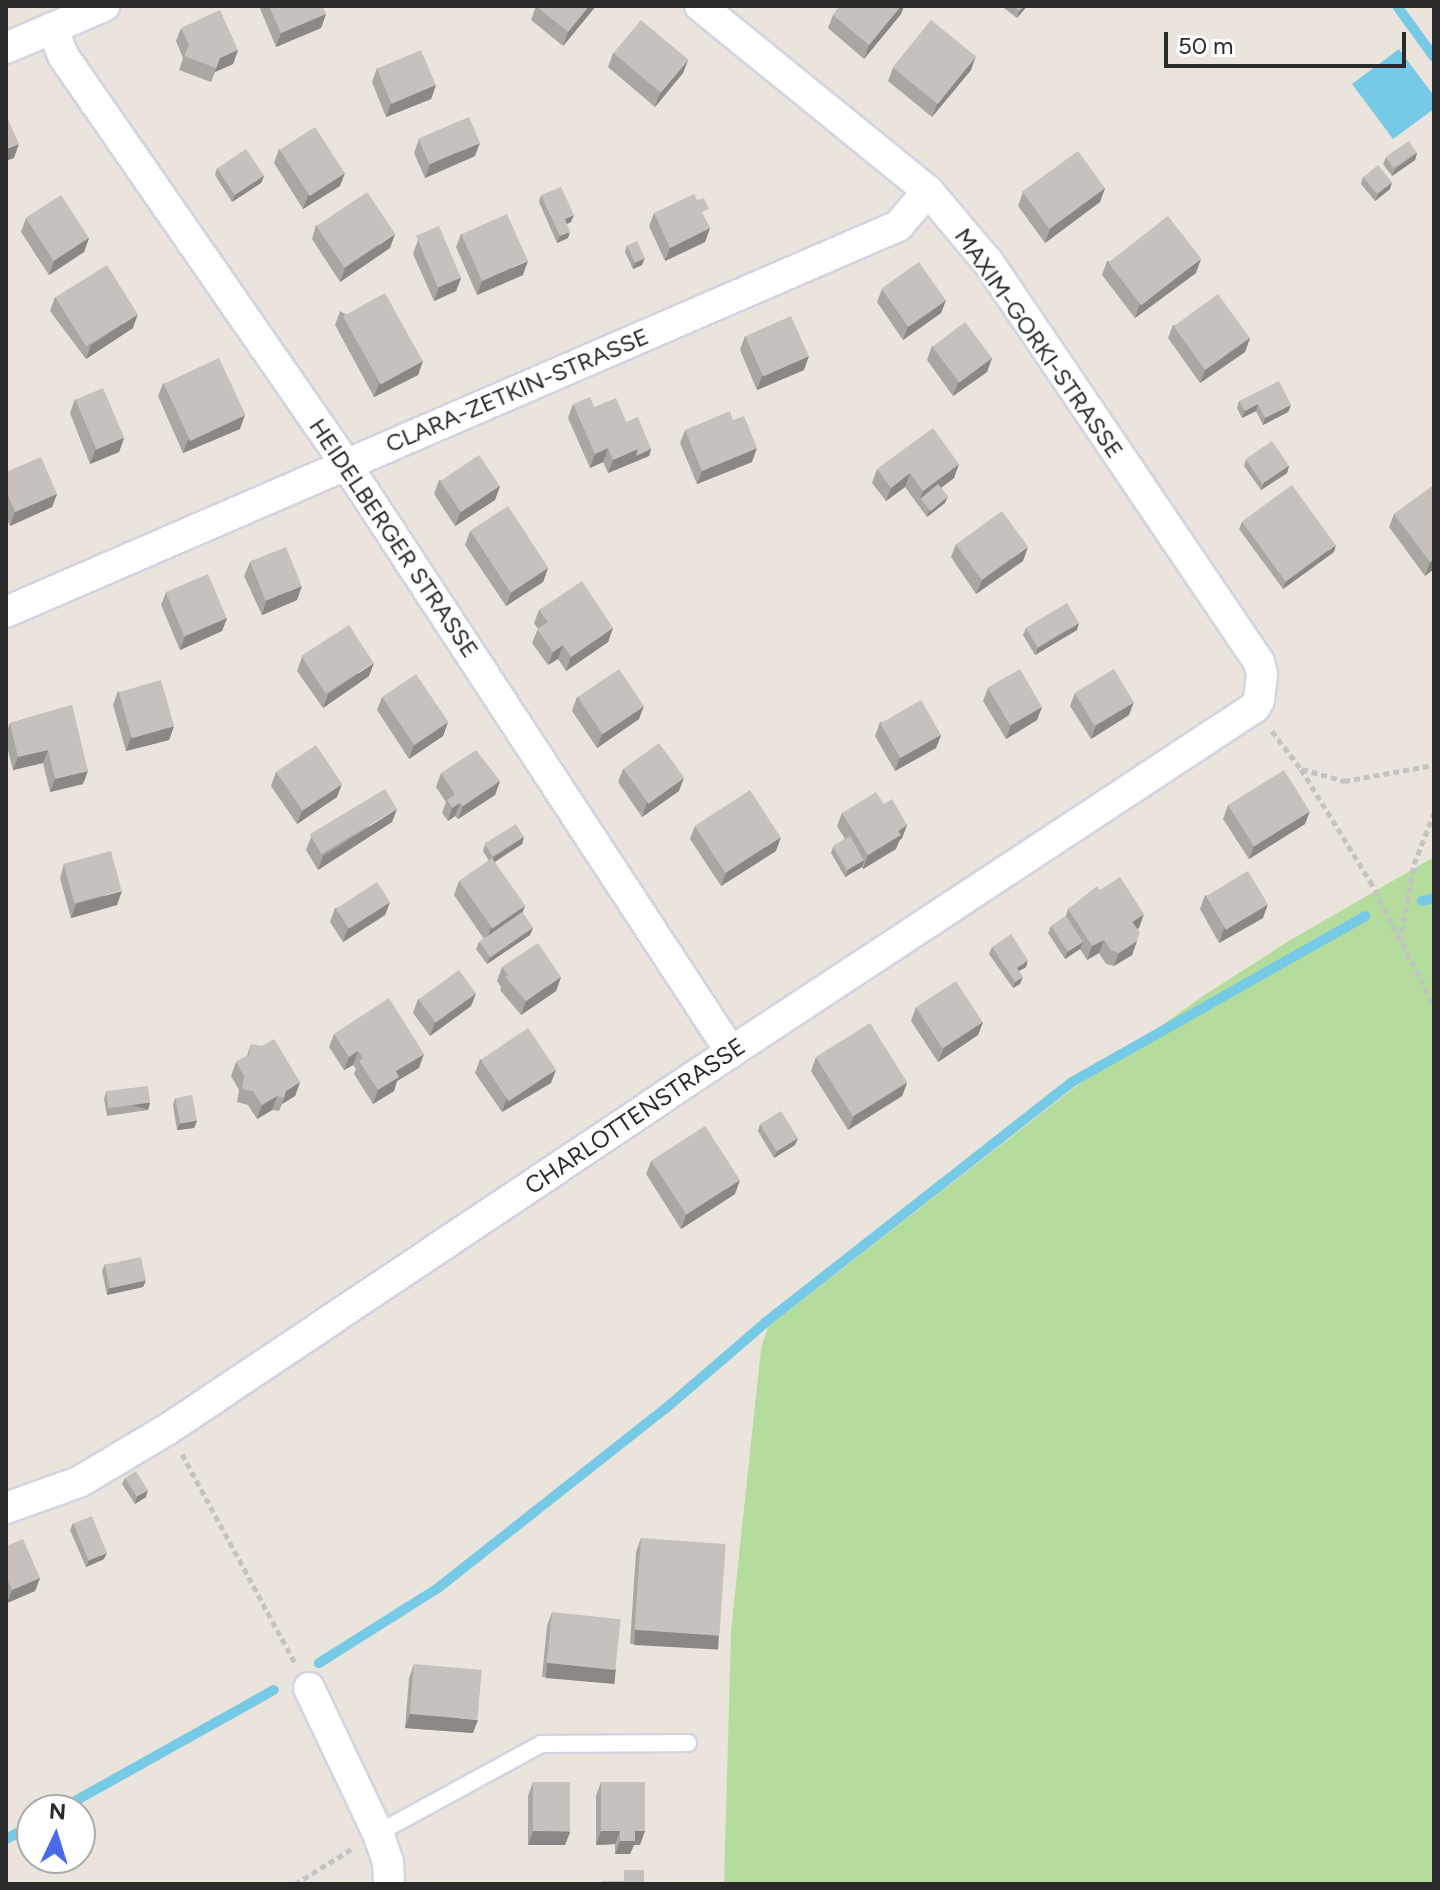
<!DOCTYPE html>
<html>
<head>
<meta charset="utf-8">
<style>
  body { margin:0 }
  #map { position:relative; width:1440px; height:1890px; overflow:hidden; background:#ebe4dc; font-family:Figtree,sans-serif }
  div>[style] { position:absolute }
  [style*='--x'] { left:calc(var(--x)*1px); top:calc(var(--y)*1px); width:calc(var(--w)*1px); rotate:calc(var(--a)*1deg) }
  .green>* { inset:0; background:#b4dd9d }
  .water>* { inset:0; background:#77cae5 }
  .stream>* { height:10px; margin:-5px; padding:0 5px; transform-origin:5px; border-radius:5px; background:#77cae5 }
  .path>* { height:5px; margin-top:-2.5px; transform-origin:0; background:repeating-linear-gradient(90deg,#c3c3c3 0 6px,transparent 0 10px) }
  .roads { filter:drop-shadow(2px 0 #d2d5e1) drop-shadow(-2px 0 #d2d5e1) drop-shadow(0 2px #d2d5e1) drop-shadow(0 -2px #d2d5e1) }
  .lane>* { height:16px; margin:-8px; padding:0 8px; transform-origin:8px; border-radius:8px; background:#fff }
  .street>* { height:30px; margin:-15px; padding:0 15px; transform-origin:15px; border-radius:15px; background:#fff }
  .wall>* { inset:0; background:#aaa6a2 }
  .shaded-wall>* { inset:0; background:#8b8784; transform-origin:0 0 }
  .building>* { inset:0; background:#c6c1bc; transform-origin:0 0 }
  span { translate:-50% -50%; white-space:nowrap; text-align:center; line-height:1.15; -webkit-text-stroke:6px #fff; paint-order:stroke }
  .street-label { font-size:24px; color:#2a2a2a }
  .frame { position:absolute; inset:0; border:8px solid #2a2a2a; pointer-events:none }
  .north { position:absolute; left:16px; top:1794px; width:80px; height:80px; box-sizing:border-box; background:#fff; border:2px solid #aaa; border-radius:50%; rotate:4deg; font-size:22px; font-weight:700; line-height:32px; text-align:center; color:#2a2a2a }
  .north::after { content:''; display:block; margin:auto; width:28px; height:36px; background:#496beb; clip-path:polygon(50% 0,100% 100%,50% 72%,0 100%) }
  .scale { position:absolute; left:1164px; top:32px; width:242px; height:36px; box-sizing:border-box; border:4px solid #2a2a2a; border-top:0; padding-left:10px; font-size:24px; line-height:28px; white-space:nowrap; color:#2a2a2a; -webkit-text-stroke:6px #fff; paint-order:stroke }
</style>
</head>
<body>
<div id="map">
  <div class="green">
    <div style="clip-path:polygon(1434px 857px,1434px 1884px,724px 1884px,731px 1631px,761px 1349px,768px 1327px,1074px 1088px,1203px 996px,1287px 942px)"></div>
  </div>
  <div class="water">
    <div style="clip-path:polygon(1399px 49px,1434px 96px,1434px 109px,1393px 139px,1352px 84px)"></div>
  </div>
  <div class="stream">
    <div style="--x:1397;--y:6;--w:63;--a:54"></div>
    <div style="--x:1422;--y:901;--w:12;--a:-14"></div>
    <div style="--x:319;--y:1663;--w:141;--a:-32.2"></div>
    <div style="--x:438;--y:1588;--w:289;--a:-38.3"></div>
    <div style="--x:665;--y:1409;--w:133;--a:-40.7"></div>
    <div style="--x:766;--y:1322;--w:389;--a:-38.1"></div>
    <div style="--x:1072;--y:1082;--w:337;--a:-29.5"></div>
    <div style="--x:59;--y:1810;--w:246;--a:-29.2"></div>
    <div style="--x:6;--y:1839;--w:30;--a:-28"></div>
  </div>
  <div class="path">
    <div style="--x:1272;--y:731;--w:48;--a:52.7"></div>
    <div style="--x:1301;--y:769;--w:132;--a:58.4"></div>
    <div style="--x:1370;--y:881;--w:140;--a:62.7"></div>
    <div style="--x:1302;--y:769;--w:44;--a:15.9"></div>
    <div style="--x:1344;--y:781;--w:91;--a:-10.1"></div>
    <div style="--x:1400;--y:942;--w:79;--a:-79.8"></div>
    <div style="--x:1414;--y:864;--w:55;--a:-68.6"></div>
    <div style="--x:182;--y:1454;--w:238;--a:61.6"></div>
    <div style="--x:295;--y:1884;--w:68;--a:-31.8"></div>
  </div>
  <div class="roads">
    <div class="lane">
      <div style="--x:378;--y:1833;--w:186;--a:-28.6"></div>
      <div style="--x:541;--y:1744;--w:147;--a:-0.4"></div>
    </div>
    <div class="street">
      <div style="--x:52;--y:28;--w:31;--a:68"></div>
      <div style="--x:64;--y:57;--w:495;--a:55.3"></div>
      <div style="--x:346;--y:464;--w:703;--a:56.78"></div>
      <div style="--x:6;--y:48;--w:107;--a:-23.2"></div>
      <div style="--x:6;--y:612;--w:972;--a:-23.4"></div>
      <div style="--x:898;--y:226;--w:46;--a:-49.4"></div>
      <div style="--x:6;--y:1508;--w:77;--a:-19.6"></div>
      <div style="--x:79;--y:1482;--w:104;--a:-30.8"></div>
      <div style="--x:168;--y:1429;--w:678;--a:-33.81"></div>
      <div style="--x:731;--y:1052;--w:627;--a:-33.36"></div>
      <div style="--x:1255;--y:707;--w:8;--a:-60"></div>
      <div style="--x:1259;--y:700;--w:26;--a:-83"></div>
      <div style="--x:1262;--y:674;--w:12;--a:-104"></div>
      <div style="--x:1259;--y:662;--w:485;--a:-124.1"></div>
      <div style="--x:987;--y:261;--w:92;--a:-130.1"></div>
      <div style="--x:928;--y:191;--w:294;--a:-140.9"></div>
      <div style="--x:309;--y:1688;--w:161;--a:64.6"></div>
      <div style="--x:378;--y:1833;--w:31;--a:71"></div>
      <div style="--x:388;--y:1862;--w:22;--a:87"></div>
    </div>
  </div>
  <div class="wall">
    <div style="clip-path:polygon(259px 6px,322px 6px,326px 14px,321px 28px,276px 47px)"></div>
    <div style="clip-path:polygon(536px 6px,596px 6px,563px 46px,531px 20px)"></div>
    <div style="clip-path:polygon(840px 6px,904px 6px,901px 14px,864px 59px,828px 28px,833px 15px)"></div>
    <div style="clip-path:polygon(1005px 6px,1027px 6px,1017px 18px,1004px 8px)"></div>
    <div style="clip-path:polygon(181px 28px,238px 50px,233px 64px,215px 72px,211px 82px,179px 70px,183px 58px,176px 41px)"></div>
    <div style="clip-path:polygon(613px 53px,688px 60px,683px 73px,655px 107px,608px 67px)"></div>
    <div style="clip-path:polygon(377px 68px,436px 85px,431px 99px,386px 117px,372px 82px)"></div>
    <div style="clip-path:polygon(893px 68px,971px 70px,932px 117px,888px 81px)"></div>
    <div style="clip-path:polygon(419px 139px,475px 156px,425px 178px,414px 153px)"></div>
    <div style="clip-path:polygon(279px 149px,340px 186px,303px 209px,274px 163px)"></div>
    <div style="clip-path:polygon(1417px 153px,1415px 160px,1392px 176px,1383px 164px,1386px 157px)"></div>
    <div style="clip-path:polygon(217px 168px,264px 176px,261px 183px,232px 202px,215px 175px)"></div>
    <div style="clip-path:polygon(1363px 177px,1390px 189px,1375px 201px,1361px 184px)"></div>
    <div style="clip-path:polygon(1105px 188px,1100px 202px,1045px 243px,1018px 206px,1023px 192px)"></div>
    <div style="clip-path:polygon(541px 195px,571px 222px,567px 224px,568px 238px,557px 243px,539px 202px)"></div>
    <div style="clip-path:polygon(654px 213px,705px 219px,710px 228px,705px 242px,665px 261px,649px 226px)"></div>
    <div style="clip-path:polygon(26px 218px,89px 238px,84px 252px,49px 275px,21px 232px)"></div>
    <div style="clip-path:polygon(316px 225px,390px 248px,340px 282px,312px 239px)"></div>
    <div style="clip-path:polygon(461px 234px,523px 275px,477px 295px,456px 247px)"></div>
    <div style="clip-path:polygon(418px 240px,461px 278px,456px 291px,434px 301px,413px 254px)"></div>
    <div style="clip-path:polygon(627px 245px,642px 265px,633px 269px,625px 252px)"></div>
    <div style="clip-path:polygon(1107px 261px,1196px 273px,1135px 318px,1102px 275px)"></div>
    <div style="clip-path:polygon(882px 289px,946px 300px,941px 313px,903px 340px,877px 302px)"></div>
    <div style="clip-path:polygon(55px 297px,133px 328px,86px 359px,50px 311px)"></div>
    <div style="clip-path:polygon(340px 311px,423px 361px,418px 375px,374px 397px,335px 325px)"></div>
    <div style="clip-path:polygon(1173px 325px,1250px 338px,1245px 352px,1200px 383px,1168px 338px)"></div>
    <div style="clip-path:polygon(745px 336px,804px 370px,757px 390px,740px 350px)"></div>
    <div style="clip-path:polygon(932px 346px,992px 358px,987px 372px,953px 396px,927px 360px)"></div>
    <div style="clip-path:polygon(163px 383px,240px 429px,183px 453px,158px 396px)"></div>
    <div style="clip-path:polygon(75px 399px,124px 438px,119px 452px,90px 464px,70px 413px)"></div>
    <div style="clip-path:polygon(1239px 401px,1291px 405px,1288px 412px,1263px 425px,1256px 411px,1242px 418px,1237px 408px)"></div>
    <div style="clip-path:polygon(573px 404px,594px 407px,626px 422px,651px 449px,649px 456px,608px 473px,603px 462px,590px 468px,568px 418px)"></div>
    <div style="clip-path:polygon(685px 430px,752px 462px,697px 484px,680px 443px)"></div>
    <div style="clip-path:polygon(1246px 459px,1289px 466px,1287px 473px,1261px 490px,1244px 466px)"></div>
    <div style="clip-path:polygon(877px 469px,954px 478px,941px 488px,945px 503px,927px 517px,905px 487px,886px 501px,872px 483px)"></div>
    <div style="clip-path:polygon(6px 472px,57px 494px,52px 507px,10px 526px,6px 517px)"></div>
    <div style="clip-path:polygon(439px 480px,500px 486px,495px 500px,455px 526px,434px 494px)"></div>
    <div style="clip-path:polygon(1434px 485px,1434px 569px,1425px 576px,1389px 527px,1394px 514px)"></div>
    <div style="clip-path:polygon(1242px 522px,1334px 552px,1283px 589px,1239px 529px)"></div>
    <div style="clip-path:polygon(470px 531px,548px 568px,543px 582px,506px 606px,465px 545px)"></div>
    <div style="clip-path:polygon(956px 544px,1023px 561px,976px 594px,951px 557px)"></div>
    <div style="clip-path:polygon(250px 562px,297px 600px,262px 615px,244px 576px)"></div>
    <div style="clip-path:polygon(166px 592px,227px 618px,222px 631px,180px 650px,161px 605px)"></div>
    <div style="clip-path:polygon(539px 610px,613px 628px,608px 642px,566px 671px,558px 659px,548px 665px,532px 643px,538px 629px,534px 623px)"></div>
    <div style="clip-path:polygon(1026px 628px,1077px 630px,1035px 655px,1023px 635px)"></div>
    <div style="clip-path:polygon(302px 657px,369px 676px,323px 708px,297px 671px)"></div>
    <div style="clip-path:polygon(988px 688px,1042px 707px,1037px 720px,1006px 739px,983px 701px)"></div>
    <div style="clip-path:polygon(118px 691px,174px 726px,169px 740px,126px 751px,113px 705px)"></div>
    <div style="clip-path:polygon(1075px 693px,1129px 715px,1091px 739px,1070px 706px)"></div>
    <div style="clip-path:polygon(382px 697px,448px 722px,443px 736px,409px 759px,377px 710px)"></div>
    <div style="clip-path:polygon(577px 697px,639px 719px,597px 748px,572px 711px)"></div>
    <div style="clip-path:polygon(72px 705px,83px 784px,50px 792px,43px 763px,13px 770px,6px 743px,6px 733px,10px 723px)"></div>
    <div style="clip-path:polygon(880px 722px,941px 735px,936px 748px,895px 771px,875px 736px)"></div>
    <div style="clip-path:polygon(623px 769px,679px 791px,642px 817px,618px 782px)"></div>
    <div style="clip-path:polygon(276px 772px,337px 797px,297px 824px,271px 786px)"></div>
    <div style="clip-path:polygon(441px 773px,500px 781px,495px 795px,458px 819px,455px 816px,448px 821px,442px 813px,446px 802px,436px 787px)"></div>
    <div style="clip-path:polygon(884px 804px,907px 825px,902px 838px,899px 841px,896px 849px,863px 869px,862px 867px,845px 877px,831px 853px,833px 847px,845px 839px,837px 826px,842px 813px)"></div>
    <div style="clip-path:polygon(1228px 805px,1305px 824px,1249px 859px,1223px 819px)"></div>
    <div style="clip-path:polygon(392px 822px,318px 870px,306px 850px,311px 837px)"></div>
    <div style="clip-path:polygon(695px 826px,776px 851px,721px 886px,690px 839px)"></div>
    <div style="clip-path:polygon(524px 837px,522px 844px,495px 862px,522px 912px,533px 928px,530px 935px,487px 964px,476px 949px,479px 942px,484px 939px,454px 895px,459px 881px,489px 861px,483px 851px,485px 844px)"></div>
    <div style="clip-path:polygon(64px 864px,117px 905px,71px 918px,60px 878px)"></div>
    <div style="clip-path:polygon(1100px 890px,1139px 928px,1137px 929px,1137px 941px,1132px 955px,1114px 966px,1106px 964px,1099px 953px,1087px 960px,1080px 949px,1065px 959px,1048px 933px,1051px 926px,1066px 916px,1068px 909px)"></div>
    <div style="clip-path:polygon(1205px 895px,1263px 918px,1219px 943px,1200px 909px)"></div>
    <div style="clip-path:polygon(390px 902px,385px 915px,343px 942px,330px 922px,335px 908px)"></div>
    <div style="clip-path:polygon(992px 947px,1026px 967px,1019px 971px,1020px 984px,1013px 988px,989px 954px)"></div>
    <div style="clip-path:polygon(502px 967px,561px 977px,556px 991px,521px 1015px,500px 990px,501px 987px,497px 981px)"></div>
    <div style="clip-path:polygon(476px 993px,471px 1006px,430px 1036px,413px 1013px,418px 999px)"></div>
    <div style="clip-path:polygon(916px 1007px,983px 1022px,978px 1035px,938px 1062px,911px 1021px)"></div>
    <div style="clip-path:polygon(334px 1034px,419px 1068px,397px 1081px,394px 1091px,373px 1104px,354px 1074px,356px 1069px,353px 1065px,344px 1070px,329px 1047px)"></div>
    <div style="clip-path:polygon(251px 1044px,300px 1082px,295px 1096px,282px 1104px,279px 1111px,272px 1110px,257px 1119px,248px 1105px,237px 1102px,239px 1090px,231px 1076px,236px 1062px,247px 1056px)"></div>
    <div style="clip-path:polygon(816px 1057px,907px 1083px,902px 1096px,848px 1130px,811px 1071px)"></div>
    <div style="clip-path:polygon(480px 1059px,551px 1083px,502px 1112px,475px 1073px)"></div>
    <div style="clip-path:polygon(106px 1092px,150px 1103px,148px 1110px,107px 1116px,104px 1099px)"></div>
    <div style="clip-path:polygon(175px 1098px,197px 1121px,194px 1128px,177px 1130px,173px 1105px)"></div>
    <div style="clip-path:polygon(760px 1124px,795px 1145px,774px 1158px,758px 1131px)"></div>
    <div style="clip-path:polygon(651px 1161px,735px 1194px,681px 1229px,646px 1174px)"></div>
    <div style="clip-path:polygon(105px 1264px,146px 1280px,143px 1287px,107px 1295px,102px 1271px)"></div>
    <div style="clip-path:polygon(125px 1478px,146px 1497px,135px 1504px,122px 1484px)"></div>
    <div style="clip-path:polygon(73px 1523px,104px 1559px,86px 1567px,70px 1530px)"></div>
    <div style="clip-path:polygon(641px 1538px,719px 1635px,714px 1649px,630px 1644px,636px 1552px)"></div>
    <div style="clip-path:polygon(6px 1546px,40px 1578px,35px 1591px,7px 1603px)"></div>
    <div style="clip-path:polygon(552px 1612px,616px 1669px,611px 1683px,542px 1677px,547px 1626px)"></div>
    <div style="clip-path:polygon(414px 1664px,473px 1733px,405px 1728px,409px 1678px)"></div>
    <div style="clip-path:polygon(533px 1782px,570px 1832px,565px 1845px,528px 1845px,528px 1796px)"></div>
    <div style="clip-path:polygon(601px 1782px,640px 1845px,634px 1845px,630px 1854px,615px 1854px,615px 1844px,596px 1845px,596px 1796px)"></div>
  </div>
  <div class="shaded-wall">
    <div style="clip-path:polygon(589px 6px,596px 6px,563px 46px,568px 32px)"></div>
    <div style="clip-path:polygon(901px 6px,904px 6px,901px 14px,864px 59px,869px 45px)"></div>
    <div style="clip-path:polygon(1024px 6px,1027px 6px,1017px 18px,1019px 11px)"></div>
    <div style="clip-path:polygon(326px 14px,321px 28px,276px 47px,281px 33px)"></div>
    <div style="clip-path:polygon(238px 50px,233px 64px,215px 72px,211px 82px,220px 58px)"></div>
    <div style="clip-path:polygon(976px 56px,971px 70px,932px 117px,937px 104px)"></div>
    <div style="clip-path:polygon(688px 60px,683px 73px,655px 107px,660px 93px)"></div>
    <div style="clip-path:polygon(436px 85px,431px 99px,386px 117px,391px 103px)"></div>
    <div style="clip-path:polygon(480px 143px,475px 156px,425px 178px,430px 164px)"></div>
    <div style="clip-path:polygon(19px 144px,14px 158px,6px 161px,6px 149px)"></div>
    <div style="clip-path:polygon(1417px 153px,1415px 160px,1392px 176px,1395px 169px)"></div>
    <div style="clip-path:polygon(345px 173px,340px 186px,303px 209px,308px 195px)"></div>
    <div style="clip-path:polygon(264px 176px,261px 183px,232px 202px,235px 195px)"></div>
    <div style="clip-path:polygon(1392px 182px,1390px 189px,1375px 201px,1378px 194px)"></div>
    <div style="clip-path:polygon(1105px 188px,1100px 202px,1045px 243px,1050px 229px)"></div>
    <div style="clip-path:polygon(574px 215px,571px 222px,562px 226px,565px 219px)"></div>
    <div style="clip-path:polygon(710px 228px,705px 242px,665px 261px,670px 248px)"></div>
    <div style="clip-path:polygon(570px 232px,568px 238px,557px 243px,560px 236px)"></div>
    <div style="clip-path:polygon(395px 234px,390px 248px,340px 282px,345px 268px)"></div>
    <div style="clip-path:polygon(89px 238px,84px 252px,49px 275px,54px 261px)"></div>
    <div style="clip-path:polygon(645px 258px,642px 265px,633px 269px,635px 262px)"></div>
    <div style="clip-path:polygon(1201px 259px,1196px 273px,1135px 318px,1140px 304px)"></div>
    <div style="clip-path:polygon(528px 261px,523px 275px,477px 295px,482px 281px)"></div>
    <div style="clip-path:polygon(461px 278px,456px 291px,434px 301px,439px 287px)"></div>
    <div style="clip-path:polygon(946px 300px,941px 313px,903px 340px,908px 326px)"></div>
    <div style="clip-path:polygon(138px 314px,133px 328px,86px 359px,91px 345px)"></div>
    <div style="clip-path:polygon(1250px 338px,1245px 352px,1200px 383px,1205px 370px)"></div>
    <div style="clip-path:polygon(809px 356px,804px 370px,757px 390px,762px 376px)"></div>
    <div style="clip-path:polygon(992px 358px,987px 372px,953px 396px,958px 383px)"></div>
    <div style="clip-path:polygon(423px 361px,418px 375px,374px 397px,379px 383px)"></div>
    <div style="clip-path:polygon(1258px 404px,1256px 411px,1242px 418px,1245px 411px)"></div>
    <div style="clip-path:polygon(1291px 405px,1288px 412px,1263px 425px,1265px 418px)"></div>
    <div style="clip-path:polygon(245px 415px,240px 429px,183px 453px,188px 440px)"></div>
    <div style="clip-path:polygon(124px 438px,119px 452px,90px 464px,95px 450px)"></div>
    <div style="clip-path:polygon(608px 448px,603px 462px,590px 468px,595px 454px)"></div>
    <div style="clip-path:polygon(757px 448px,752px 462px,697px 484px,702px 471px)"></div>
    <div style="clip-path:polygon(638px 449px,651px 449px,649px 456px,608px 473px,613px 460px)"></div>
    <div style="clip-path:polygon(959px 464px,954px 478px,923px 501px,920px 498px,923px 491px)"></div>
    <div style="clip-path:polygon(1289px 466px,1287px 473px,1261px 490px,1264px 483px)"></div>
    <div style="clip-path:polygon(910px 473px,905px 487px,886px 501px,891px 488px)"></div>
    <div style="clip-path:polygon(500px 486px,495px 500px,455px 526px,460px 513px)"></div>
    <div style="clip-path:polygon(57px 494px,52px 507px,10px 526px,15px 512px)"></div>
    <div style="clip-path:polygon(948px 496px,945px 503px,927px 517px,930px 510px)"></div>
    <div style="clip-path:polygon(1336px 545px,1334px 552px,1283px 589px,1286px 582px)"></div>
    <div style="clip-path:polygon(1028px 547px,1023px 561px,976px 594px,982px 580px)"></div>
    <div style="clip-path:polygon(1434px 559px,1434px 569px,1425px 576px,1430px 562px)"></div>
    <div style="clip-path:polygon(548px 568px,543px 582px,506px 606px,511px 593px)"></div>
    <div style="clip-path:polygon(302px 586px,297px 600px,262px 615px,266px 601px)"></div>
    <div style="clip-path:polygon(227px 618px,222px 631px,180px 650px,185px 636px)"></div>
    <div style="clip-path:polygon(1079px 623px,1077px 630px,1035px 655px,1038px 648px)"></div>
    <div style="clip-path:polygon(613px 628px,608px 642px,566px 671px,571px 657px)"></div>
    <div style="clip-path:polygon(563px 645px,558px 659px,548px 665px,553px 652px)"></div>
    <div style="clip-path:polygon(374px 663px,369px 676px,323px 708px,328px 694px)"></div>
    <div style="clip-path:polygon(1134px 702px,1129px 715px,1091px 739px,1096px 725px)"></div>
    <div style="clip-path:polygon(644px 706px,639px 719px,597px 748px,602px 734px)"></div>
    <div style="clip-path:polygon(1042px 707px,1037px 720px,1006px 739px,1011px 725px)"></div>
    <div style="clip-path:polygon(448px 722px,443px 736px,409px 759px,414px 745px)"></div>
    <div style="clip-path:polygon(174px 726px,169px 740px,126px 751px,131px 737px)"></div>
    <div style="clip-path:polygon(941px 735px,936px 748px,895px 771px,900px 757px)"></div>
    <div style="clip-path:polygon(48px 750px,43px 763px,13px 770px,18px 757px)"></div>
    <div style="clip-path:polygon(88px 771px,83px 784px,50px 792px,55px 779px)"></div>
    <div style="clip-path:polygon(684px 778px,679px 791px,642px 817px,647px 803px)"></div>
    <div style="clip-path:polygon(500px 781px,495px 795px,458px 819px,463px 806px)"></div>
    <div style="clip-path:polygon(342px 784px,337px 797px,297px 824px,302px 811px)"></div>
    <div style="clip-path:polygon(460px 803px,455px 816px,448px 821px,452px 808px)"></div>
    <div style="clip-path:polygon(397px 809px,392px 822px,318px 870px,323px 856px)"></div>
    <div style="clip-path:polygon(1310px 811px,1305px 824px,1249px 859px,1254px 846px)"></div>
    <div style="clip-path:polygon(907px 825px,902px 838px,899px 841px,896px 849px,863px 869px,868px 855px)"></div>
    <div style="clip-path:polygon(524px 837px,522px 844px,491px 864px,494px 857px)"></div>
    <div style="clip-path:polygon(781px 837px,776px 851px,721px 886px,726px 873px)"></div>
    <div style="clip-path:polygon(864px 860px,862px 867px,845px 877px,848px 870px)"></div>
    <div style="clip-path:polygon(122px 891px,117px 905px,71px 918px,76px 904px)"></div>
    <div style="clip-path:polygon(390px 902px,385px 915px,343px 942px,348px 928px)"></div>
    <div style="clip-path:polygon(1268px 904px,1263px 918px,1219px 943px,1224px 929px)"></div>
    <div style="clip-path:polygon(525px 906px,520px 919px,486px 942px,491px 928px)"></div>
    <div style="clip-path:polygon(1144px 914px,1139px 928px,1127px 935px,1132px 922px)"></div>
    <div style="clip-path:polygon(533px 928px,530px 935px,487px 964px,490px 957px)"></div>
    <div style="clip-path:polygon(1104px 940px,1099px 953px,1087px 960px,1092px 946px)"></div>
    <div style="clip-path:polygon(1137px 941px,1132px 955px,1114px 966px,1119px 953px)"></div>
    <div style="clip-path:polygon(1083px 942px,1080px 949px,1065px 959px,1067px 952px)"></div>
    <div style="clip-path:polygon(1028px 960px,1026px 967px,1014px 974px,1017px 968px)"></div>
    <div style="clip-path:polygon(561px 977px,556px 991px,521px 1015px,526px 1001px)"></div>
    <div style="clip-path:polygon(1023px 977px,1020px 984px,1013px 988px,1015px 982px)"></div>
    <div style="clip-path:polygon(476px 993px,471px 1006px,430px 1036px,435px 1022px)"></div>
    <div style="clip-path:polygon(983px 1022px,978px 1035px,938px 1062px,944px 1048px)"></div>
    <div style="clip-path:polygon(358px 1051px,353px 1065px,344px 1070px,349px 1057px)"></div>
    <div style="clip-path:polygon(424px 1054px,419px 1068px,397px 1081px,394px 1091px,373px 1104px,378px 1090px,396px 1071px)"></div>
    <div style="clip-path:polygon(556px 1070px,551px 1083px,502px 1112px,507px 1098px)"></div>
    <div style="clip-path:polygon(300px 1082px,295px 1096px,282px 1104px,286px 1091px)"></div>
    <div style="clip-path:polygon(907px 1083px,902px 1096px,848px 1130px,854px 1116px)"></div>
    <div style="clip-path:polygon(277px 1096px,272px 1110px,257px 1119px,262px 1105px)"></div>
    <div style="left:150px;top:1103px;width:7px;height:41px;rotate:106deg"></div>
    <div style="clip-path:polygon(197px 1121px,194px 1128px,177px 1130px,180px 1123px)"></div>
    <div style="clip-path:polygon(798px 1138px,795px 1145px,774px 1158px,777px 1151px)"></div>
    <div style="clip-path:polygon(740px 1180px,735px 1194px,681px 1229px,686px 1215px)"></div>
    <div style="clip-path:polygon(146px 1280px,143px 1287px,107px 1295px,109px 1288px)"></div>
    <div style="clip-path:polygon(148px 1490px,146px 1497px,135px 1504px,137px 1497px)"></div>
    <div style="clip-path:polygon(107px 1553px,104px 1559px,86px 1567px,89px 1560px)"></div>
    <div style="clip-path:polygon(40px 1578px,35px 1591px,7px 1603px,12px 1590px)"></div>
    <div style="left:635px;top:1630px;width:84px;height:15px;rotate:3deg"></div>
    <div style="left:547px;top:1663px;width:69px;height:15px;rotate:5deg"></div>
    <div style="clip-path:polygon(410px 1714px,478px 1720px,473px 1733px,405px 1728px)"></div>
    <div style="clip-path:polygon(533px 1831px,570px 1832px,565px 1845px,528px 1845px)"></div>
    <div style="clip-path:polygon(601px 1831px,620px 1831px,615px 1844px,596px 1845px)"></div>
    <div style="clip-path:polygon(635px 1831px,645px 1831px,640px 1845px,634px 1845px,630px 1854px,615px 1854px,620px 1841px)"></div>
  </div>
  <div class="building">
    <div style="clip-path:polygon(269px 6px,322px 6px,326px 14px,281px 33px)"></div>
    <div style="clip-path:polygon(536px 6px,589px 6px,568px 32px)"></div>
    <div style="clip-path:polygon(840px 6px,901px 6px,869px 45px,833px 15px)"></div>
    <div style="clip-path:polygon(1013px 6px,1024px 6px,1019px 11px)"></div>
    <div style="clip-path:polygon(220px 10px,238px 50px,220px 58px,216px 68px,184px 56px,189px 45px,181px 28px)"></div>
    <div style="left:641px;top:20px;width:62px;height:43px;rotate:40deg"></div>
    <div style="left:931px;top:20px;width:58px;height:61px;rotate:39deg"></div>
    <div style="left:421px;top:50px;width:38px;height:48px;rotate:67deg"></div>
    <div style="clip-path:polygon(6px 115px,19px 144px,6px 149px)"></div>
    <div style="left:469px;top:117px;width:28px;height:55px;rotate:67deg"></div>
    <div style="left:315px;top:127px;width:55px;height:42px;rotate:57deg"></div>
    <div style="left:1409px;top:141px;width:14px;height:28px;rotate:56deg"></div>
    <div style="left:246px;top:149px;width:32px;height:35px;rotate:56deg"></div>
    <div style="left:1078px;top:151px;width:46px;height:69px;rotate:54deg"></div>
    <div style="left:1378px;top:165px;width:22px;height:19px;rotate:51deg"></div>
    <div style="clip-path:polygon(561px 187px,574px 215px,565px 219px,570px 232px,560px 236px,541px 195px)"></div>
    <div style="left:367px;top:192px;width:50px;height:61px;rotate:56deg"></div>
    <div style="clip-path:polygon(694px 194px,697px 200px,704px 198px,709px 209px,702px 212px,710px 228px,670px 248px,654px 213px)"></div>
    <div style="left:61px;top:195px;width:51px;height:42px;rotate:57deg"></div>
    <div style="left:507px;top:214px;width:51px;height:50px;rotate:66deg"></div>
    <div style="left:1168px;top:216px;width:54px;height:76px;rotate:52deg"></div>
    <div style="left:439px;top:226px;width:56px;height:25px;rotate:67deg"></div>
    <div style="left:637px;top:241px;width:19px;height:11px;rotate:65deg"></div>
    <div style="left:919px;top:262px;width:47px;height:46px;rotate:55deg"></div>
    <div style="left:107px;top:265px;width:58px;height:61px;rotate:58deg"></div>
    <div style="left:385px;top:293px;width:78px;height:48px;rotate:61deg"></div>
    <div style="left:1218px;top:294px;width:54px;height:55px;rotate:54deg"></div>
    <div style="left:791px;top:316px;width:44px;height:50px;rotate:66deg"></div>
    <div style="left:965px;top:322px;width:45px;height:41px;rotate:53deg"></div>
    <div style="left:219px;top:358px;width:63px;height:61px;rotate:65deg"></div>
    <div style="clip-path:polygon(1279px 381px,1291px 405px,1265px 418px,1258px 404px,1245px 411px,1239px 401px)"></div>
    <div style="left:103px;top:388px;width:54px;height:30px;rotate:67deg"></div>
    <div style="clip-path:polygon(590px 397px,594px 407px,616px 398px,638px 449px,613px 460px,608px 448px,595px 454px,573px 404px)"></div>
    <div style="clip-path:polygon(730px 411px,733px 420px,744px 416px,757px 448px,702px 471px,685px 430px)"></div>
    <div style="clip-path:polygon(638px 417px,651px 449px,636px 456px,638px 449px,626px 422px)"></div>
    <div style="clip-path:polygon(933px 428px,959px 464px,923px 491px,910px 473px,891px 488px,877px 469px)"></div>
    <div style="left:1272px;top:441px;width:30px;height:32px;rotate:56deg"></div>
    <div style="left:479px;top:455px;width:37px;height:47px;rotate:56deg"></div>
    <div style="clip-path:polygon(41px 457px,57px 494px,15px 512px,6px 491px,6px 472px)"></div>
    <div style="left:938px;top:484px;width:16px;height:23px;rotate:50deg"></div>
    <div style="left:1292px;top:485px;width:74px;height:62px;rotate:54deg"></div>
    <div style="clip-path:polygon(1434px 485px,1434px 559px,1430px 562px,1394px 514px)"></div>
    <div style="left:508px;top:506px;width:74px;height:45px;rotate:57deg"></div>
    <div style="left:1002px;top:511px;width:44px;height:57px;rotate:54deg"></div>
    <div style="left:286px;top:547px;width:42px;height:39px;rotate:68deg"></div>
    <div style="left:208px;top:574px;width:48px;height:46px;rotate:67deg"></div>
    <div style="clip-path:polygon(582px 581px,613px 628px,571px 657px,563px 645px,553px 652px,537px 629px,548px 622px,539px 610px)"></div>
    <div style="left:1067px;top:603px;width:23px;height:48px;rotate:59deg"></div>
    <div style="left:349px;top:625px;width:45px;height:57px;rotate:57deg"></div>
    <div style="left:619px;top:669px;width:45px;height:50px;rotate:56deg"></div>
    <div style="left:1020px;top:669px;width:44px;height:37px;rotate:60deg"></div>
    <div style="left:1114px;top:669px;width:39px;height:46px;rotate:59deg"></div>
    <div style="left:416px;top:674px;width:58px;height:41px;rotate:56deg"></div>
    <div style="left:161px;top:680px;width:48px;height:44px;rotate:74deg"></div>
    <div style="left:921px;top:700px;width:40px;height:47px;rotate:60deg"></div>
    <div style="clip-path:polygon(72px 705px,88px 771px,55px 779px,48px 750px,18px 757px,10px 723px)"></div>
    <div style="left:659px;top:743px;width:43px;height:44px;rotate:54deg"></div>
    <div style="left:316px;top:745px;width:47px;height:48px;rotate:56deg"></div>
    <div style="clip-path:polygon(476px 750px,500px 781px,463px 806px,460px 803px,452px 808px,447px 800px,455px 794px,441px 773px)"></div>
    <div style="left:1284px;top:770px;width:49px;height:66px;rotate:58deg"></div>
    <div style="left:385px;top:789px;width:23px;height:88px;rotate:59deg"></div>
    <div style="left:750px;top:790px;width:56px;height:66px;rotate:57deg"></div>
    <div style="clip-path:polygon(876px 792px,884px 804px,892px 799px,907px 825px,898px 831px,901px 835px,868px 855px,842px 813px)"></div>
    <div style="left:516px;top:824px;width:15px;height:37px;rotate:58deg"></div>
    <div style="left:850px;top:836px;width:28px;height:20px;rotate:60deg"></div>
    <div style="left:111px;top:851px;width:41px;height:49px;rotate:75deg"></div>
    <div style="left:492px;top:858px;width:58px;height:40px;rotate:55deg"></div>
    <div style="left:1248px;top:871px;width:39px;height:49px;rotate:59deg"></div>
    <div style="clip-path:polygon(1120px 877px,1144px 914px,1132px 922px,1140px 932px,1137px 941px,1119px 953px,1111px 950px,1104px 940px,1092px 946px,1068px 909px,1097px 886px,1100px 890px)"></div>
    <div style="left:377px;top:882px;width:24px;height:49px;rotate:57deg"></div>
    <div style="left:522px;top:912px;width:19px;height:52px;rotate:55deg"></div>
    <div style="left:1066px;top:916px;width:31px;height:18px;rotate:57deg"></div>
    <div style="clip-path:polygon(1011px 934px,1028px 960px,1017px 968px,1023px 977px,1015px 982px,992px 947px)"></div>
    <div style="clip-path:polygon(538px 943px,561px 977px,526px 1001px,505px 977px,508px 975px,502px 967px)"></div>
    <div style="left:459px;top:970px;width:29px;height:50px;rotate:54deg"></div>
    <div style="left:956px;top:981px;width:49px;height:48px;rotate:57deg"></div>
    <div style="clip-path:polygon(389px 998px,424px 1054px,396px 1071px,399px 1077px,378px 1090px,359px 1061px,363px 1058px,358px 1051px,349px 1057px,334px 1034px)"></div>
    <div style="left:870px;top:1023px;width:70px;height:64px;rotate:58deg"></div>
    <div style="left:528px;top:1028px;width:50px;height:57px;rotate:56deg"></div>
    <div style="clip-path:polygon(274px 1039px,300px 1082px,286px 1091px,284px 1098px,277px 1096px,262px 1105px,253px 1091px,242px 1089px,244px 1076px,236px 1062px,249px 1055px,251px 1044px,262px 1046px)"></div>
    <div style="left:148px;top:1086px;width:17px;height:42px;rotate:83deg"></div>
    <div style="left:192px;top:1095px;width:26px;height:17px;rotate:79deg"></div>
    <div style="left:781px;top:1111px;width:32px;height:25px;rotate:58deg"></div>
    <div style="left:705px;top:1126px;width:64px;height:64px;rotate:57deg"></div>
    <div style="left:141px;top:1257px;width:24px;height:37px;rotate:78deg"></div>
    <div style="left:136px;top:1471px;width:22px;height:13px;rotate:58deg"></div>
    <div style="left:92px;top:1516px;width:40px;height:20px;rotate:68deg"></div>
    <div style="left:641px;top:1538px;width:85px;height:92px;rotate:4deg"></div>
    <div style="clip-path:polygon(23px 1539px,40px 1578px,12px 1590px,6px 1577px,6px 1546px)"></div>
    <div style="left:552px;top:1612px;width:69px;height:51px;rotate:6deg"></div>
    <div style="left:414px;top:1664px;width:68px;height:50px;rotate:5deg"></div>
    <div style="left:533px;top:1782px;width:37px;height:49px"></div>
    <div style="clip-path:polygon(601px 1782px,645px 1782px,645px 1831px,635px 1831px,635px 1841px,620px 1841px,620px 1831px,601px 1831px)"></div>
    <div style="clip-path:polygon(624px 1870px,644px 1870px,644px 1882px,652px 1882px,652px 1884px,602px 1884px,602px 1881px,624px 1881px)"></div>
  </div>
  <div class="street-label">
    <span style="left:1039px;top:343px;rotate:55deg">MAXIM-GORKI-STRASSE</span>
    <span style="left:517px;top:390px;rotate:-23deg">CLARA-ZETKIN-STRASSE</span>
    <span style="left:394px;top:538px;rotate:56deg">HEIDELBERGER STRASSE</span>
    <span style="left:635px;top:1116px;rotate:-34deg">CHARLOTTENSTRASSE</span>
  </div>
  <div class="frame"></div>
  <div class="north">N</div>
  <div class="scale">50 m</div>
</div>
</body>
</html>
